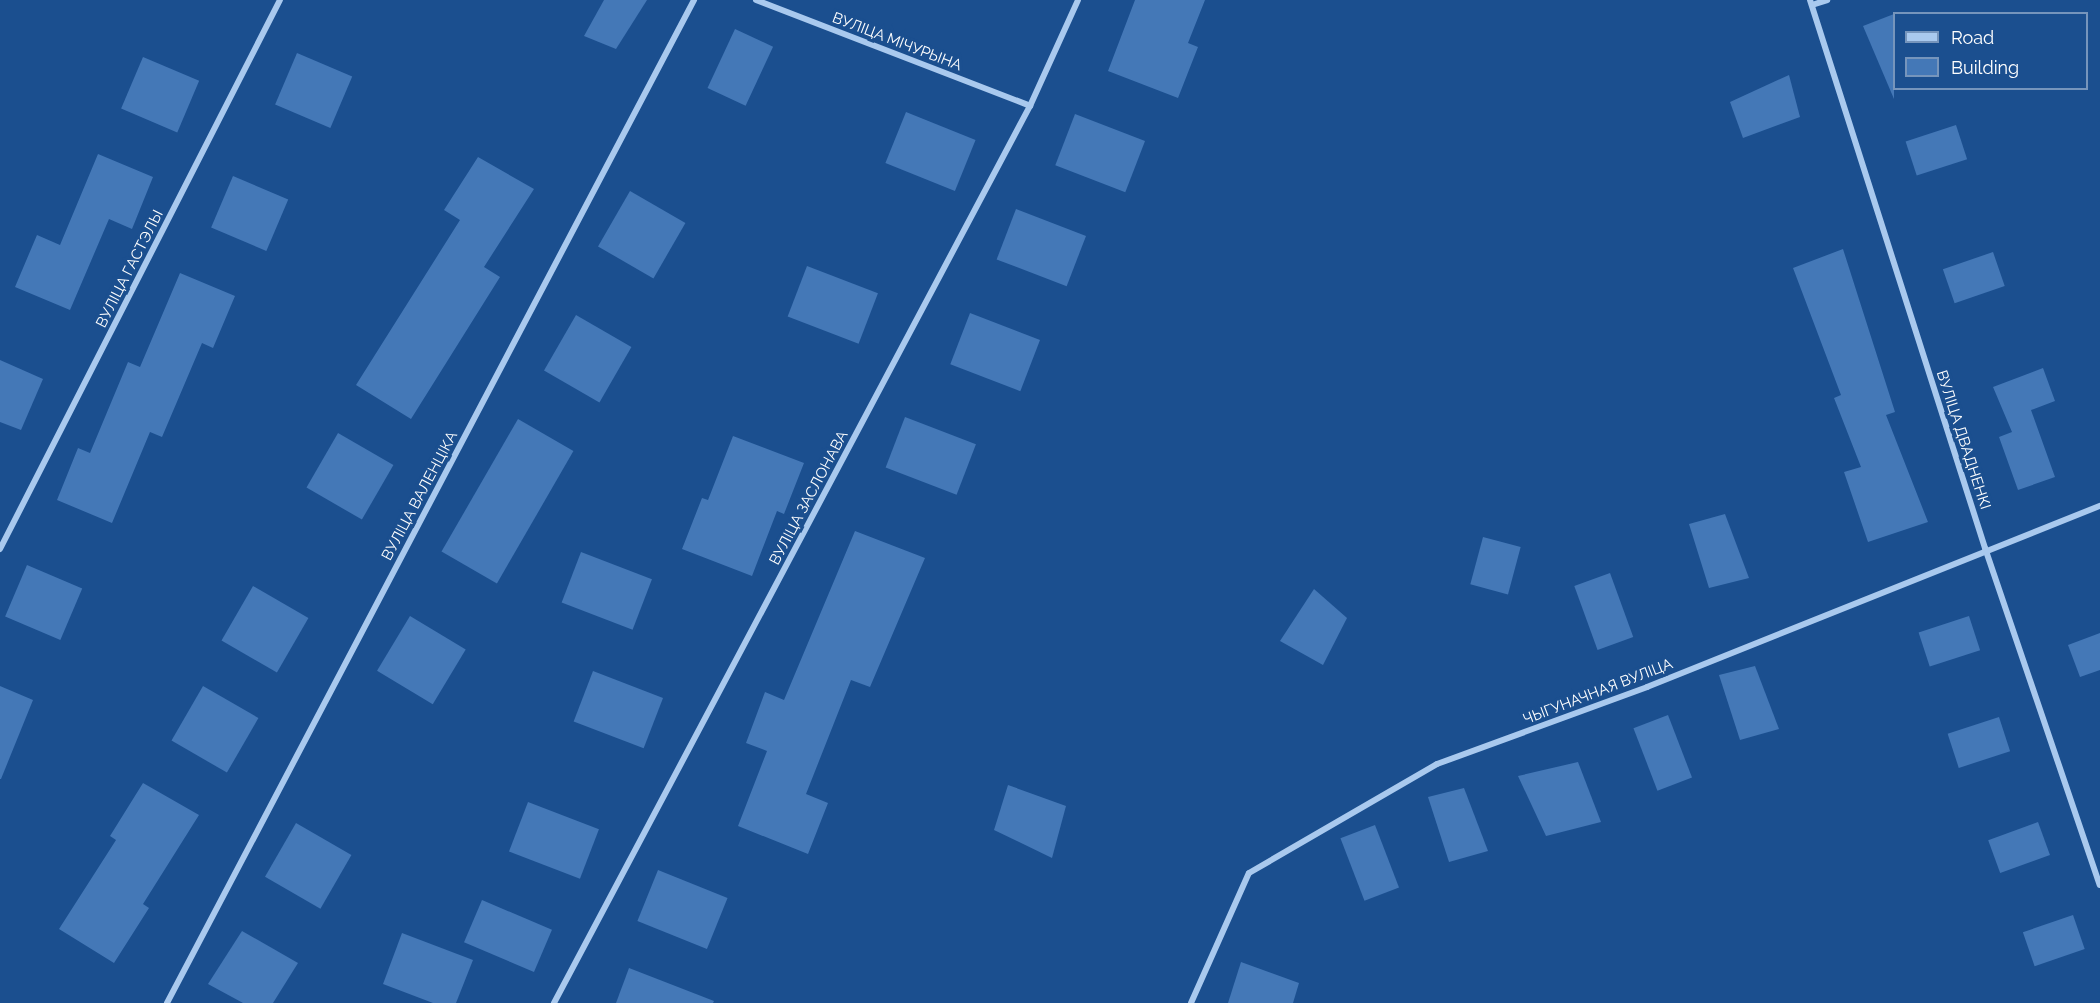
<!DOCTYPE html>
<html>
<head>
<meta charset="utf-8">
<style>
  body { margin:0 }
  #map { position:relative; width:2100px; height:1003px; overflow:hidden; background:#1b4f8f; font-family:Raleway,sans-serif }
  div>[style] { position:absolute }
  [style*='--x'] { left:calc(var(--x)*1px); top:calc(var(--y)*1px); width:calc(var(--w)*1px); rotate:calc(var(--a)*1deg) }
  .building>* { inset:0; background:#4478b7; transform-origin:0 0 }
  .minor>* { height:6px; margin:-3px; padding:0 3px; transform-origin:3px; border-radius:3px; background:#a9c9ee }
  span { translate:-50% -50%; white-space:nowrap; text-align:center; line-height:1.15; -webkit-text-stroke:6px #1b4f8f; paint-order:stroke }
  .street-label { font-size:15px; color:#fff }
  .legend { position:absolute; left:1893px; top:12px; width:195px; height:78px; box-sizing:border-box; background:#1b4f8f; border:2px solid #7695bc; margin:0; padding:8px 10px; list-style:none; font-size:18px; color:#fff }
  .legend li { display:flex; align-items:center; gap:12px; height:30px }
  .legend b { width:30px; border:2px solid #7695bc }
</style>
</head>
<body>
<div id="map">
  <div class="building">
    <div style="clip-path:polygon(604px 0,647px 0,616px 49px,584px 36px)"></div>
    <div style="clip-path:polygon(1135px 0,1205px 0,1188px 43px,1198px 47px,1178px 98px,1108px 71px)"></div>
    <div style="clip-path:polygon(1894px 14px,1894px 99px,1863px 26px)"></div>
    <div style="left:735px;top:29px;width:42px;height:65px;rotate:25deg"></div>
    <div style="left:297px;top:53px;width:60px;height:56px;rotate:23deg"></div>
    <div style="left:143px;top:57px;width:61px;height:56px;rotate:23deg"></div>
    <div style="clip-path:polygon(1789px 75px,1800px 117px,1743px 138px,1730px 102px)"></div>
    <div style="left:906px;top:112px;width:75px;height:55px;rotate:22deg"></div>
    <div style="left:1075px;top:114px;width:75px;height:55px;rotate:21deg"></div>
    <div style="left:1956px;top:125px;width:36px;height:53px;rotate:72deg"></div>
    <div style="clip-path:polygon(98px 154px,153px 177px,132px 229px,109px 219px,70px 310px,15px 287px,37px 235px,60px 245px)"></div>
    <div style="clip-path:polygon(478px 157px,534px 189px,484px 267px,500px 277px,411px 419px,356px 385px,460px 220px,444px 210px)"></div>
    <div style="left:233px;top:176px;width:60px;height:56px;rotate:23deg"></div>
    <div style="left:630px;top:191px;width:64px;height:64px;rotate:30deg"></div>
    <div style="left:1016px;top:209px;width:75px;height:54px;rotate:21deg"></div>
    <div style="clip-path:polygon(1843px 249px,1895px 412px,1886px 415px,1928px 522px,1868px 542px,1844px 472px,1861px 467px,1834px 398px,1841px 395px,1793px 268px)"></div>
    <div style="left:1993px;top:252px;width:36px;height:53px;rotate:71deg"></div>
    <div style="left:807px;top:266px;width:76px;height:54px;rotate:21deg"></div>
    <div style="clip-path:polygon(180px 273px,235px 296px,213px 348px,202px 343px,162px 437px,150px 432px,112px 523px,57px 500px,78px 448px,90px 453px,128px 362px,140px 367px)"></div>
    <div style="left:970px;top:313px;width:75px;height:55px;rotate:21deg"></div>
    <div style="left:576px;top:315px;width:64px;height:64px;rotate:30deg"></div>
    <div style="clip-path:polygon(0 360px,43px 379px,21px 430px,0 422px)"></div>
    <div style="clip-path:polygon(2043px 368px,2055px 401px,2031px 410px,2055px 477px,2018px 490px,1999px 437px,2012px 432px,1993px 387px)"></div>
    <div style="left:905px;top:417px;width:76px;height:54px;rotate:21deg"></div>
    <div style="left:518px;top:419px;width:64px;height:153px;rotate:30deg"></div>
    <div style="left:338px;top:433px;width:64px;height:63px;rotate:30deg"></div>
    <div style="clip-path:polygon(733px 436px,804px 463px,784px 514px,777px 511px,752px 576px,682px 549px,702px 498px,708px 500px)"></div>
    <div style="clip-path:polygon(1725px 514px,1749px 578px,1709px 588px,1689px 524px)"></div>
    <div style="clip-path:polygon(855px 531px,925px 558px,870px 687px,851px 680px,806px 794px,828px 803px,808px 854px,738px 826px,767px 751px,746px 743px,765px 692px,784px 700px)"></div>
    <div style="left:1483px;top:537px;width:39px;height:49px;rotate:15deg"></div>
    <div style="left:581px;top:552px;width:76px;height:54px;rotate:21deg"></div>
    <div style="left:27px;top:565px;width:60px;height:56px;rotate:23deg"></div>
    <div style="left:1610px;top:573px;width:68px;height:38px;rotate:70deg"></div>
    <div style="left:253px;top:586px;width:64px;height:63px;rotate:30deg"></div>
    <div style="clip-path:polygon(1314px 589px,1347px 618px,1323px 665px,1280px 641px)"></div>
    <div style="left:410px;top:616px;width:65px;height:64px;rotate:31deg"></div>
    <div style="left:1969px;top:616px;width:36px;height:53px;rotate:72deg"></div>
    <div style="clip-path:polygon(2100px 633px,2100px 670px,2080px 677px,2068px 645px)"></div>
    <div style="clip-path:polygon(1755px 666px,1779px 729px,1740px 740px,1719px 675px)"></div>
    <div style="left:593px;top:671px;width:75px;height:54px;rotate:21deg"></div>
    <div style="clip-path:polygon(0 686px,33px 700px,1px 779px,0 779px)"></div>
    <div style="left:203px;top:686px;width:64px;height:63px;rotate:30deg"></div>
    <div style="left:1668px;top:715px;width:67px;height:37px;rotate:69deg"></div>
    <div style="left:1999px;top:717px;width:36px;height:54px;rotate:72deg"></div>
    <div style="clip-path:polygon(1578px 762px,1601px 822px,1546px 836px,1518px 776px)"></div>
    <div style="clip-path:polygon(143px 783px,199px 815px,143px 904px,149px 908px,114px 963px,59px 929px,116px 840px,110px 836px)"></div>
    <div style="clip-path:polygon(1008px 785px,1066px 806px,1052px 858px,994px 830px)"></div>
    <div style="clip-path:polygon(1464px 788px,1488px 851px,1449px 862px,1428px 797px)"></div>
    <div style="left:528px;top:802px;width:76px;height:53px;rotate:21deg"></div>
    <div style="left:2038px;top:822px;width:35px;height:53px;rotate:70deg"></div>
    <div style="left:296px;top:823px;width:64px;height:62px;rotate:30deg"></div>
    <div style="left:1375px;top:825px;width:67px;height:37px;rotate:69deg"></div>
    <div style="left:658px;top:870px;width:75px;height:55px;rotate:22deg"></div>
    <div style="left:482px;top:900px;width:76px;height:46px;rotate:23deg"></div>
    <div style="left:2073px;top:915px;width:36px;height:53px;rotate:71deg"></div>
    <div style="clip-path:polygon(242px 931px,298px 963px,273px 1003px,243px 1003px,208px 984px)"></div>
    <div style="clip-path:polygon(402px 933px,473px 960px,456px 1003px,433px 1003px,383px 984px)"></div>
    <div style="clip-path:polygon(1241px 962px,1299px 983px,1293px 1003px,1228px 1003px)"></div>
    <div style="clip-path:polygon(629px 968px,714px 1001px,713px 1003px,616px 1003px)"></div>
  </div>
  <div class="minor">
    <div style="--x:756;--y:0;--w:294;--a:21.1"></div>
    <div style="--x:1810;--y:0;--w:575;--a:72.29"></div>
    <div style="--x:1985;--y:548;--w:356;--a:71.2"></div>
    <div style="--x:1812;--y:5;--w:16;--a:-18"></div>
    <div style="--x:0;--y:549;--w:616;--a:-62.98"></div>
    <div style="--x:167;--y:1003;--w:1133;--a:-62.28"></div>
    <div style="--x:554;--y:1003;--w:1015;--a:-62.05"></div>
    <div style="--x:1030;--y:106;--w:116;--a:-65.6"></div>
    <div style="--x:1191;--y:1003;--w:142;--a:-66"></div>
    <div style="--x:1249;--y:873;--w:217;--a:-30.1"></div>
    <div style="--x:1437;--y:764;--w:224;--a:-20.1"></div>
    <div style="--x:1647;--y:687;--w:488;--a:-21.8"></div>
  </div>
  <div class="street-label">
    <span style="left:897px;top:42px;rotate:21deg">ВУЛІЦА МІЧУРЫНА</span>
    <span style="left:130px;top:269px;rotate:-63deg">ВУЛІЦА ГАСТЭЛЫ</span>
    <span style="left:1963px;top:440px;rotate:72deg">ВУЛІЦА ДВАДНЕНКІ</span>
    <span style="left:420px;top:496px;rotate:-62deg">ВУЛІЦА ВАЛЕНЦІКА</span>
    <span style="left:809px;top:498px;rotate:-62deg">ВУЛІЦА ЗАСЛОНАВА</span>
    <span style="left:1598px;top:692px;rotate:-21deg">ЧЫГУНАЧНАЯ ВУЛІЦА</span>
  </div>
  <ul class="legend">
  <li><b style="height:8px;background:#a9c9ee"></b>Road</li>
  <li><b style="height:16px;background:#4478b7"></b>Building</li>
  </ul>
</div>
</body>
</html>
